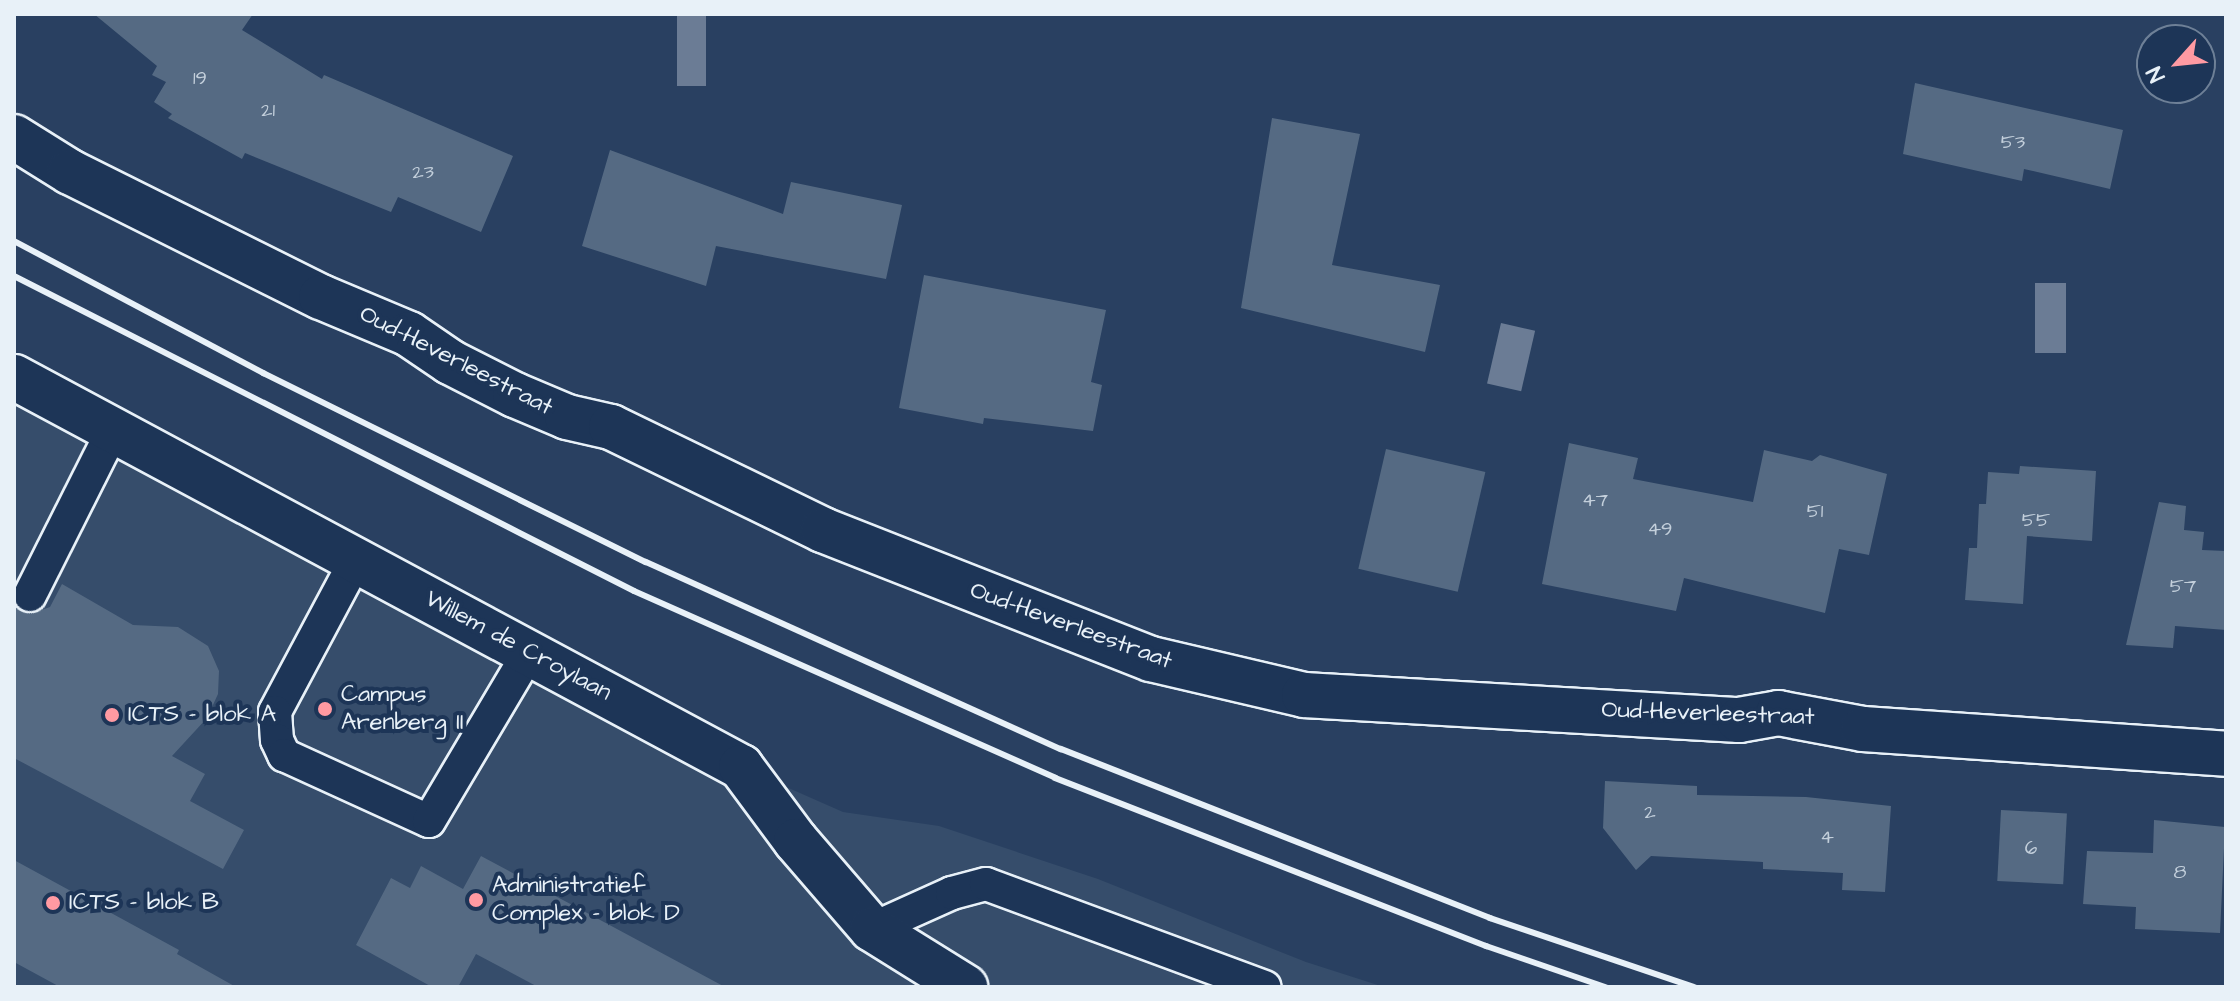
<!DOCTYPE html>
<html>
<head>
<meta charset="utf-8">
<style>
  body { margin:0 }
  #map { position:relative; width:2240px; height:1001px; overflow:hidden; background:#294061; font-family:"Architects Daughter",sans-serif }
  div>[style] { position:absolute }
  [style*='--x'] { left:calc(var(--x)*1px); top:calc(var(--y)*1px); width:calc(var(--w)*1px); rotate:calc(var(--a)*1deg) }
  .built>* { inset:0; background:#364d6b }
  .water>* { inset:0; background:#6b7c95; transform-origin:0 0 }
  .building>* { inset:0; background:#556a83; transform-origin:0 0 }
  .roads { filter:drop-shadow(2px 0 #e8f1f8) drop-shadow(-2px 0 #e8f1f8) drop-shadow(0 2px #e8f1f8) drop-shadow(0 -2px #e8f1f8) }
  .lane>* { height:32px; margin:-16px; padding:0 16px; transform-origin:16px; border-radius:16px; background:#1d3557 }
  .street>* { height:44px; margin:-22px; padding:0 22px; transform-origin:22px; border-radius:22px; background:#1d3557 }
  .rail>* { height:6px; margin:-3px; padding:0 3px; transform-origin:3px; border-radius:3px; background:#e8f1f8 }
  .dots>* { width:22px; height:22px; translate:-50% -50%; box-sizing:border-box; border:4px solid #1d3557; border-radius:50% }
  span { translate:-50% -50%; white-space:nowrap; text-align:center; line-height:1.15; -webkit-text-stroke:8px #1d3557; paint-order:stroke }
  .number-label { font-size:20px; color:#c3cfdb }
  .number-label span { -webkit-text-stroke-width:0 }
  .street-label { font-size:24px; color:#e8f1f8 }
  .poi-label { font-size:24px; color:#e8f1f8 }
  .left { translate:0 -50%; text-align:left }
  .frame { position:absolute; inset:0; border:16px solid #e8f1f8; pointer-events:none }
  .north { position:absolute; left:2136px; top:24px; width:80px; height:80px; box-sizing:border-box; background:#1d3557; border:2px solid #6e8097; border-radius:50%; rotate:243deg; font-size:22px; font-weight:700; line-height:32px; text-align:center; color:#e8f1f8 }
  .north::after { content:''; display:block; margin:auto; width:28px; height:36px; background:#ff9aa2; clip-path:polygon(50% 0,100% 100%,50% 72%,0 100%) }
</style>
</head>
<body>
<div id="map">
  <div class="built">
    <div style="clip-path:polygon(14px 377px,741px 767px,843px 812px,939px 826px,1098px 879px,1306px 962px,1384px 987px,14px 987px)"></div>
  </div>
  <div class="water">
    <div style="left:677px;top:14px;width:29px;height:72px"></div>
    <div style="left:2035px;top:283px;width:31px;height:70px"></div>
    <div style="left:1501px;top:323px;width:35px;height:62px;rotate:13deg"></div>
  </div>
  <div class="building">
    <div style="clip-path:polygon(94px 14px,253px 14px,242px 30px,322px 79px,324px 75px,513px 156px,481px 232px,398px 197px,391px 212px,245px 153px,242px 159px,168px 118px,172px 114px,154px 102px,166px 82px,152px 75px,157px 66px)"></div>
    <div style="clip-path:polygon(1915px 83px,2123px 130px,2110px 189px,2024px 169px,2022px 181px,1903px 154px)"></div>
    <div style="clip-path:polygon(1272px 118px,1360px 134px,1332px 265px,1440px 285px,1425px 352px,1241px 308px)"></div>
    <div style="clip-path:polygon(610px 150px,783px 214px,791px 182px,902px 205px,886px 279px,716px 246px,706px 286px,582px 246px)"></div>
    <div style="clip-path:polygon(924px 275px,1106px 310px,1091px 382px,1102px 385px,1093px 431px,984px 418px,983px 424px,899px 408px)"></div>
    <div style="clip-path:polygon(1569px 443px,1638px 458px,1633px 479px,1753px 502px,1764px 450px,1812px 461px,1820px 455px,1887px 474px,1869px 555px,1839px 549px,1825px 613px,1684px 578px,1676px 611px,1542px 584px)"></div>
    <div style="left:1386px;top:449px;width:102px;height:123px;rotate:13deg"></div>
    <div style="clip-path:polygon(2020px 466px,2096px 471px,2092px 541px,2027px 536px,2023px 604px,1965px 600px,1969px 548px,1977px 548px,1979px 504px,1986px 504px,1988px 472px,2019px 474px)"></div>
    <div style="clip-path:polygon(2159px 502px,2186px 506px,2184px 530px,2204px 532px,2202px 550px,2226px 551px,2226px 630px,2175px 626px,2173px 648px,2126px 645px)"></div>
    <div style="clip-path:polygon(62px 584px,133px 625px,178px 627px,208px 646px,219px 671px,218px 694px,207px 718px,172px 756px,205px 774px,190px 801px,244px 830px,223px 869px,14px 758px,14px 605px,30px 614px,50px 607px)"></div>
    <div style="clip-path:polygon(1605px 781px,1697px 786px,1697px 795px,1806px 797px,1891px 806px,1885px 892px,1842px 890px,1843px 873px,1763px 869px,1763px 862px,1651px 856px,1636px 870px,1603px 828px)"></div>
    <div style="left:2001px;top:810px;width:66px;height:71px;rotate:3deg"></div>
    <div style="clip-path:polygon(2154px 820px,2225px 827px,2220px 933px,2135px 929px,2136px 907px,2083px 904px,2087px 851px,2153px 853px)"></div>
    <div style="clip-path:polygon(481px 856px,725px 987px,538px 987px,476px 954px,458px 987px,432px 987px,356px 945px,391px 878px,410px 888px,421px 866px,463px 889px)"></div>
    <div style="clip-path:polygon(14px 860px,179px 950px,177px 954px,236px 987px,60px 987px,14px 962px)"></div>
  </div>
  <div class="roads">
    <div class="lane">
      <div style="--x:356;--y:560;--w:172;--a:118.1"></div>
      <div style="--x:275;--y:712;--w:28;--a:86"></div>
      <div style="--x:277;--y:740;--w:17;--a:65"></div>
      <div style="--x:284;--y:755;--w:159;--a:24.5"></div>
      <div style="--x:429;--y:821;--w:198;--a:-59.3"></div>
      <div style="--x:30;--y:595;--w:182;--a:-63.3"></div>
      <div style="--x:872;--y:929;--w:88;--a:-24.2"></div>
      <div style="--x:952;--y:893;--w:35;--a:-15"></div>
      <div style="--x:986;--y:884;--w:297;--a:20.3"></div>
    </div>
    <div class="street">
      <div style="--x:14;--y:137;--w:66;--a:32"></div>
      <div style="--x:70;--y:172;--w:280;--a:26.5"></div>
      <div style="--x:321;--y:297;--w:95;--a:22.8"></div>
      <div style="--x:409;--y:334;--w:50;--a:34.3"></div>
      <div style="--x:450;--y:362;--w:73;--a:26.9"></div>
      <div style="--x:515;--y:395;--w:56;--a:22.9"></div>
      <div style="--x:567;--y:417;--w:45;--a:12.8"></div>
      <div style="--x:611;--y:427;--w:236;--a:25.9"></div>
      <div style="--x:823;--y:530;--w:352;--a:21.5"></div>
      <div style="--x:1151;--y:659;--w:157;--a:13.2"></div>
      <div style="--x:1304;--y:695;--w:436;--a:3.3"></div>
      <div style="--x:1739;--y:720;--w:40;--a:-10"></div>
      <div style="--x:1778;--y:713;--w:86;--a:10.7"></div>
      <div style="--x:1863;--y:729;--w:364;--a:3.9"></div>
      <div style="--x:14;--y:377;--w:825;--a:28.21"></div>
      <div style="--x:741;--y:767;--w:92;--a:53.4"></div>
      <div style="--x:796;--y:841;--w:116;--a:49.2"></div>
      <div style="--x:872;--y:929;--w:110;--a:31.9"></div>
    </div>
  </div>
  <div class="rail">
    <div style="--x:14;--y:241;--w:282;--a:27.9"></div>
    <div style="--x:263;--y:373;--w:427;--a:26.3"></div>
    <div style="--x:646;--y:562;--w:455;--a:24.3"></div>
    <div style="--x:1061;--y:749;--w:461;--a:21.5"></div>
    <div style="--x:1490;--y:918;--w:215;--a:18.7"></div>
    <div style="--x:14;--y:276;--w:695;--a:26.93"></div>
    <div style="--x:634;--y:591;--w:461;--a:23.9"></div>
    <div style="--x:1055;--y:778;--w:463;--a:21.3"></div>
    <div style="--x:1486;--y:946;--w:126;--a:19"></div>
  </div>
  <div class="dots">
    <div style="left:325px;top:709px;background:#ff9aa2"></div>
    <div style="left:112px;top:715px;background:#ff9aa2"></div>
    <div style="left:476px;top:900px;background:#ff9aa2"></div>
    <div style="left:53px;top:903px;background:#ff9aa2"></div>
  </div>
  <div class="number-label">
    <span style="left:200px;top:78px">19</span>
    <span style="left:268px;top:110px">21</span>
    <span style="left:2013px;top:142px">53</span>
    <span style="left:423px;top:172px">23</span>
    <span style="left:1595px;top:500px">47</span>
    <span style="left:1815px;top:511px">51</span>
    <span style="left:2036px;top:520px">55</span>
    <span style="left:1660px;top:529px">49</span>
    <span style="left:2183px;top:586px">57</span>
    <span style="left:1650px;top:812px">2</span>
    <span style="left:1827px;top:837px">4</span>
    <span style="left:2031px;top:848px">6</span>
    <span style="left:2180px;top:872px">8</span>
  </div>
  <div class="street-label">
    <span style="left:456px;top:361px;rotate:27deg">Oud-Heverleestraat</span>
    <span style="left:1071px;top:626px;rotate:20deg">Oud-Heverleestraat</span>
    <span style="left:518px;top:646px;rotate:28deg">Willem de Croylaan</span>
    <span style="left:1708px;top:714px;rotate:2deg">Oud-Heverleestraat</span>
  </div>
  <div class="poi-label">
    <span class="left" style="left:341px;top:709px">Campus<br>Arenberg II</span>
    <span class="left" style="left:128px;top:715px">ICTS - blok A</span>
    <span class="left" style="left:492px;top:900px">Administratief<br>Complex - blok D</span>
    <span class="left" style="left:69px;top:903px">ICTS - blok B</span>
  </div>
  <div class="frame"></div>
  <div class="north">N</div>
</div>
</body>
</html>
